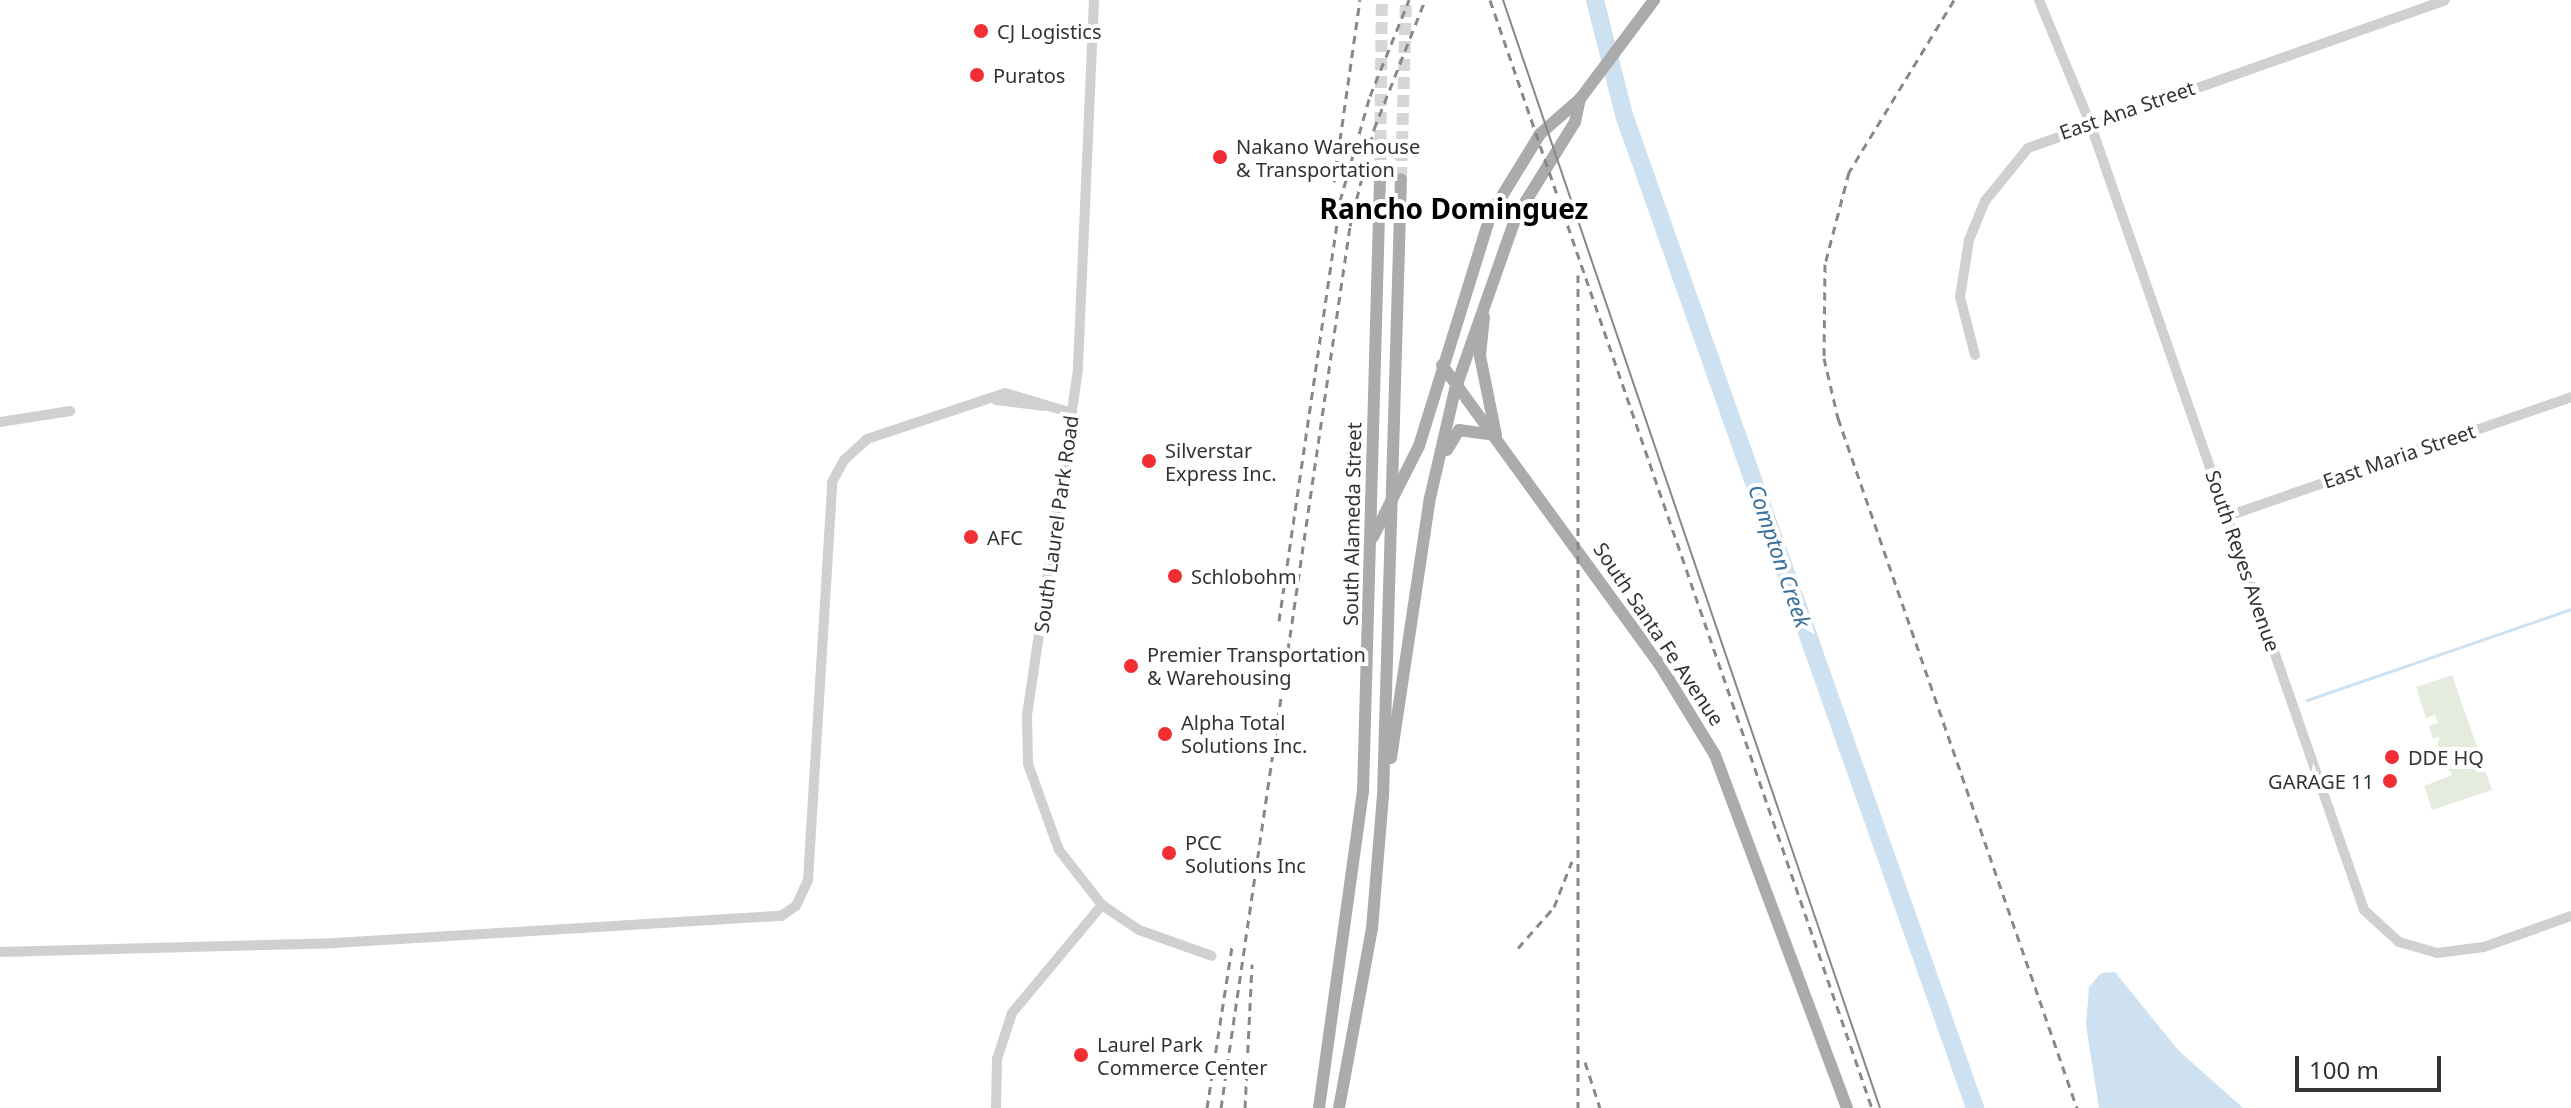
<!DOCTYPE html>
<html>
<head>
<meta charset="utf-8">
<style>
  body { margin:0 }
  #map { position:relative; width:2571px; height:1108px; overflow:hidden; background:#fff; font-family:"Noto Sans",sans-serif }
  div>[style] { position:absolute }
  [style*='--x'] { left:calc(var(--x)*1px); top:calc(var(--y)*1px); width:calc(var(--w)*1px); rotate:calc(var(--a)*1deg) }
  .green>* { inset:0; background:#e5ecde }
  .water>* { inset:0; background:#cde1f0 }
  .stream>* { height:3px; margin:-1.5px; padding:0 1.5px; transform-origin:1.5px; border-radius:1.5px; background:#cde1f0 }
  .river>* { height:18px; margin:-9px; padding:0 9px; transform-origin:9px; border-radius:9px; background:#cde1f0 }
  .major-tunnel>* { height:12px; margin-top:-6px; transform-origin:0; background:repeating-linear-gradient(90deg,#d6d6d6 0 12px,transparent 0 18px) }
  .minor>* { height:10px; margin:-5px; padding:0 5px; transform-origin:5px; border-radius:5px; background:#d0d0d0 }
  .major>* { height:12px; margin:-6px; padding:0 6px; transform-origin:6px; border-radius:6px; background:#ababab }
  .tram>* { height:2px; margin:-1px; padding:0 1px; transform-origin:1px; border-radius:1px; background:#888 }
  .rail>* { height:3px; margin-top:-1.5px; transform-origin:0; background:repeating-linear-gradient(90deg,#888 0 8px,transparent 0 14px) }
  .dots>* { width:22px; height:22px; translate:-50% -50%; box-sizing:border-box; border:4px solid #fff; border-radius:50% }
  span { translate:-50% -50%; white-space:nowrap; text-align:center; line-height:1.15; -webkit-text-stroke:8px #fff; paint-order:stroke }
  .poi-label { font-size:20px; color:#333 }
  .left { translate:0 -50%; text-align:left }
  .right { translate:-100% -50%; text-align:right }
  .street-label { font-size:20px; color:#333 }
  .water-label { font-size:22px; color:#3a719b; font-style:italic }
  .district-label { font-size:28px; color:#000; font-weight:700 }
  .scale { position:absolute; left:2295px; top:1056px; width:146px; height:36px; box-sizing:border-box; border:4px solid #333; border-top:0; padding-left:10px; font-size:24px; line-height:28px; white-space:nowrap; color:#333; -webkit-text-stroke:6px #fff; paint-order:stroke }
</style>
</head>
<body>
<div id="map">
  <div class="green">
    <div style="clip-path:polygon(2452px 675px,2492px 790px,2432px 810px,2424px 786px,2452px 775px,2436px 748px,2440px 737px,2433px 739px,2429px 726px,2438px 723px,2435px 715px,2426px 718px,2416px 687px)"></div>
  </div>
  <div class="water">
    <div style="clip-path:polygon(2115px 972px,2178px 1050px,2243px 1108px,2099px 1108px,2086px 1025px,2089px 987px,2101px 973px)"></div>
  </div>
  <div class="stream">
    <div style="--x:2307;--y:700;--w:279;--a:-19"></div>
  </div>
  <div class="river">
    <div style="--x:1595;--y:0;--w:119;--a:75.8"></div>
    <div style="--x:1624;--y:115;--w:1053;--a:70.53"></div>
  </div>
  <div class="major-tunnel">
    <div style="--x:1380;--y:178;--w:178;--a:-89.4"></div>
    <div style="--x:1401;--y:179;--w:179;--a:-88.4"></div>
  </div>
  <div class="minor">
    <div style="--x:1094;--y:0;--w:370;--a:92.5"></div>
    <div style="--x:1078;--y:370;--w:350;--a:98.4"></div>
    <div style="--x:1027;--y:716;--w:48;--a:88.8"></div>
    <div style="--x:1028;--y:764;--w:91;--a:70.2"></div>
    <div style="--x:1059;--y:850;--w:70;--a:52"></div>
    <div style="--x:1102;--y:905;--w:45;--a:34"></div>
    <div style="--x:1139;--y:930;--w:77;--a:19.6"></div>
    <div style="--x:2039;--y:0;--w:133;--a:67.5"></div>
    <div style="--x:2090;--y:123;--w:833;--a:70.8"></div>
    <div style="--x:2364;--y:910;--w:47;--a:42.4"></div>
    <div style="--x:2399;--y:942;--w:40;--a:16"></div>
    <div style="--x:2437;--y:953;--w:47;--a:-7.3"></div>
    <div style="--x:2484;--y:947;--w:92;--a:-19.6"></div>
    <div style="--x:1975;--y:355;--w:60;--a:-104.5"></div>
    <div style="--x:1960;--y:297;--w:58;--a:-81"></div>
    <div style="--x:1969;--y:240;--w:42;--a:-67.7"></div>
    <div style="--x:1985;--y:201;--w:68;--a:-50.9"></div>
    <div style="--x:2028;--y:148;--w:442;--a:-19.5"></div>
    <div style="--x:996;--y:400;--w:49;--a:7"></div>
    <div style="--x:0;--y:422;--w:71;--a:-8.9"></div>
    <div style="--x:2228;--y:516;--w:363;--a:-19.1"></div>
    <div style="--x:0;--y:952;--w:335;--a:-1.5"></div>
    <div style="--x:335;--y:943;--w:447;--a:-3.5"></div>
    <div style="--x:781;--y:916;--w:18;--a:-34"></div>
    <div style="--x:796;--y:906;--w:29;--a:-65"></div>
    <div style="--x:808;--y:880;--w:399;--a:-86.5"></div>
    <div style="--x:832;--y:482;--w:25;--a:-61"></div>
    <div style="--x:844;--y:460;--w:31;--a:-42"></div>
    <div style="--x:867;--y:439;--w:145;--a:-18.4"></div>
    <div style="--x:1005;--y:393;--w:70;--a:16.6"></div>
    <div style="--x:996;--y:1108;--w:49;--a:-88.8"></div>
    <div style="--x:997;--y:1059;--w:48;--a:-71.9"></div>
    <div style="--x:1012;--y:1013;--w:141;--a:-50.2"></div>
  </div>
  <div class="major">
    <div style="--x:1484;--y:317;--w:39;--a:96"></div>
    <div style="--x:1480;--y:356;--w:81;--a:78.6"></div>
    <div style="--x:1442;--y:365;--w:371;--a:54"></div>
    <div style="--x:1660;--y:665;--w:105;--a:58.6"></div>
    <div style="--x:1715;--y:755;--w:377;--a:69.5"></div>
    <div style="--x:1447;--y:450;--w:23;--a:-59"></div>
    <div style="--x:1459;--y:430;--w:37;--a:8"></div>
    <div style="--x:1373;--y:537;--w:102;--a:-63.2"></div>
    <div style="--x:1419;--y:446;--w:243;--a:-72.8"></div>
    <div style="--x:1491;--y:214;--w:94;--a:-58.5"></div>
    <div style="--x:1540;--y:134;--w:53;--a:-41.2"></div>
    <div style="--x:1580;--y:99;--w:124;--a:-53.2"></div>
    <div style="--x:1391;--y:758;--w:263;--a:-81.5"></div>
    <div style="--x:1430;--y:498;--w:111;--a:-77"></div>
    <div style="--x:1455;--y:390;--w:183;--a:-70.6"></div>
    <div style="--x:1516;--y:217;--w:112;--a:-58.2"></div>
    <div style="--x:1575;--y:122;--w:24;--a:-78"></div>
    <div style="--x:1319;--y:1108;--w:319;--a:-82.1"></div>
    <div style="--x:1363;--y:792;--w:614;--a:-88.41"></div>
    <div style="--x:1339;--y:1108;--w:182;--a:-79.6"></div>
    <div style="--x:1372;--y:929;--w:133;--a:-85.3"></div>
    <div style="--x:1383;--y:796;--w:617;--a:-88.33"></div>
  </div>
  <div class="tram">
    <div style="--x:1503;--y:0;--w:1170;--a:71.21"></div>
  </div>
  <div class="rail">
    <div style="--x:1490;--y:0;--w:1172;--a:70.98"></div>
    <div style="--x:1954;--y:0;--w:202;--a:121.4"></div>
    <div style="--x:1849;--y:172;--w:95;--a:104.6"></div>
    <div style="--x:1825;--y:264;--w:94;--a:90.6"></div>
    <div style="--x:1824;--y:358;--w:62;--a:76.9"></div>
    <div style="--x:1838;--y:418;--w:730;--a:70.9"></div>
    <div style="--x:1334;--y:182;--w:184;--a:-81.9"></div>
    <div style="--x:1578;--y:275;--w:833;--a:90"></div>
    <div style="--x:1279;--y:621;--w:424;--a:-81.7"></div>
    <div style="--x:1340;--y:201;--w:109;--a:-74.1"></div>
    <div style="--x:1370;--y:96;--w:104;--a:-67.9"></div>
    <div style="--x:1518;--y:948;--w:55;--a:-48.7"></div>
    <div style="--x:1554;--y:907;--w:49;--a:-68.6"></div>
    <div style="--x:1585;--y:1062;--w:48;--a:71.9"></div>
    <div style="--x:1207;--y:1108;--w:164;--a:-81.2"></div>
    <div style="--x:1221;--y:1108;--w:891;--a:-81.68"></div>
    <div style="--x:1350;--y:226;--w:100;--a:-76.1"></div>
    <div style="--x:1374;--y:129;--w:139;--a:-68.4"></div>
    <div style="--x:1245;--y:1108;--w:144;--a:-87.2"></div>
  </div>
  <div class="dots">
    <div style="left:981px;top:31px;background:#f02e34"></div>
    <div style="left:977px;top:75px;background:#f02e34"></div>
    <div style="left:1220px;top:157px;background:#f02e34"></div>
    <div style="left:1149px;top:461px;background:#f02e34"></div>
    <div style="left:971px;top:537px;background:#f02e34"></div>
    <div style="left:1175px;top:576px;background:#f02e34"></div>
    <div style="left:1131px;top:666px;background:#f02e34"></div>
    <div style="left:1165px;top:734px;background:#f02e34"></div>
    <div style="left:2392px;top:757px;background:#f02e34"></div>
    <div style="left:2390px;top:781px;background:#f02e34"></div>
    <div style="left:1169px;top:853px;background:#f02e34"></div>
    <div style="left:1081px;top:1055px;background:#f02e34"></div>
  </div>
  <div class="poi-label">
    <span class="left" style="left:997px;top:31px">CJ Logistics</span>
    <span class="left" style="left:993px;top:75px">Puratos</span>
    <span class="left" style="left:1236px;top:158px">Nakano Warehouse<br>&amp; Transportation</span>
    <span class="left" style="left:1165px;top:462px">Silverstar<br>Express Inc.</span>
    <span class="left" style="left:987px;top:537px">AFC</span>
    <span class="left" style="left:1191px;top:576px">Schlobohm</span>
    <span class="left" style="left:1147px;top:666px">Premier Transportation<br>&amp; Warehousing</span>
    <span class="left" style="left:1181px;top:734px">Alpha Total<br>Solutions Inc.</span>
    <span class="left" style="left:2408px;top:757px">DDE HQ</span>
    <span class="right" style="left:2374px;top:781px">GARAGE 11</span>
    <span class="left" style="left:1185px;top:854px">PCC<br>Solutions Inc</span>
    <span class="left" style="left:1097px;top:1056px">Laurel Park<br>Commerce Center</span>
  </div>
  <div class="street-label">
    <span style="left:2127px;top:110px;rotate:-19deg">East Ana Street</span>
    <span style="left:2399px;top:456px;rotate:-19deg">East Maria Street</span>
    <span style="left:1056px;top:524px;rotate:-82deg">South Laurel Park Road</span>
    <span style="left:1352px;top:524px;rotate:-89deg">South Alameda Street</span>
    <span style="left:2243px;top:561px;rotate:71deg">South Reyes Avenue</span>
    <span style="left:1659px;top:634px;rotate:56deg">South Santa Fe Avenue</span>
  </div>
  <div class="water-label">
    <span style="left:1780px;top:556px;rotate:71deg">Compton Creek</span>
  </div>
  <div class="district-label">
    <span style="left:1454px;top:208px">Rancho Dominguez</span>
  </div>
  <div class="scale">100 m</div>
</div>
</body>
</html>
